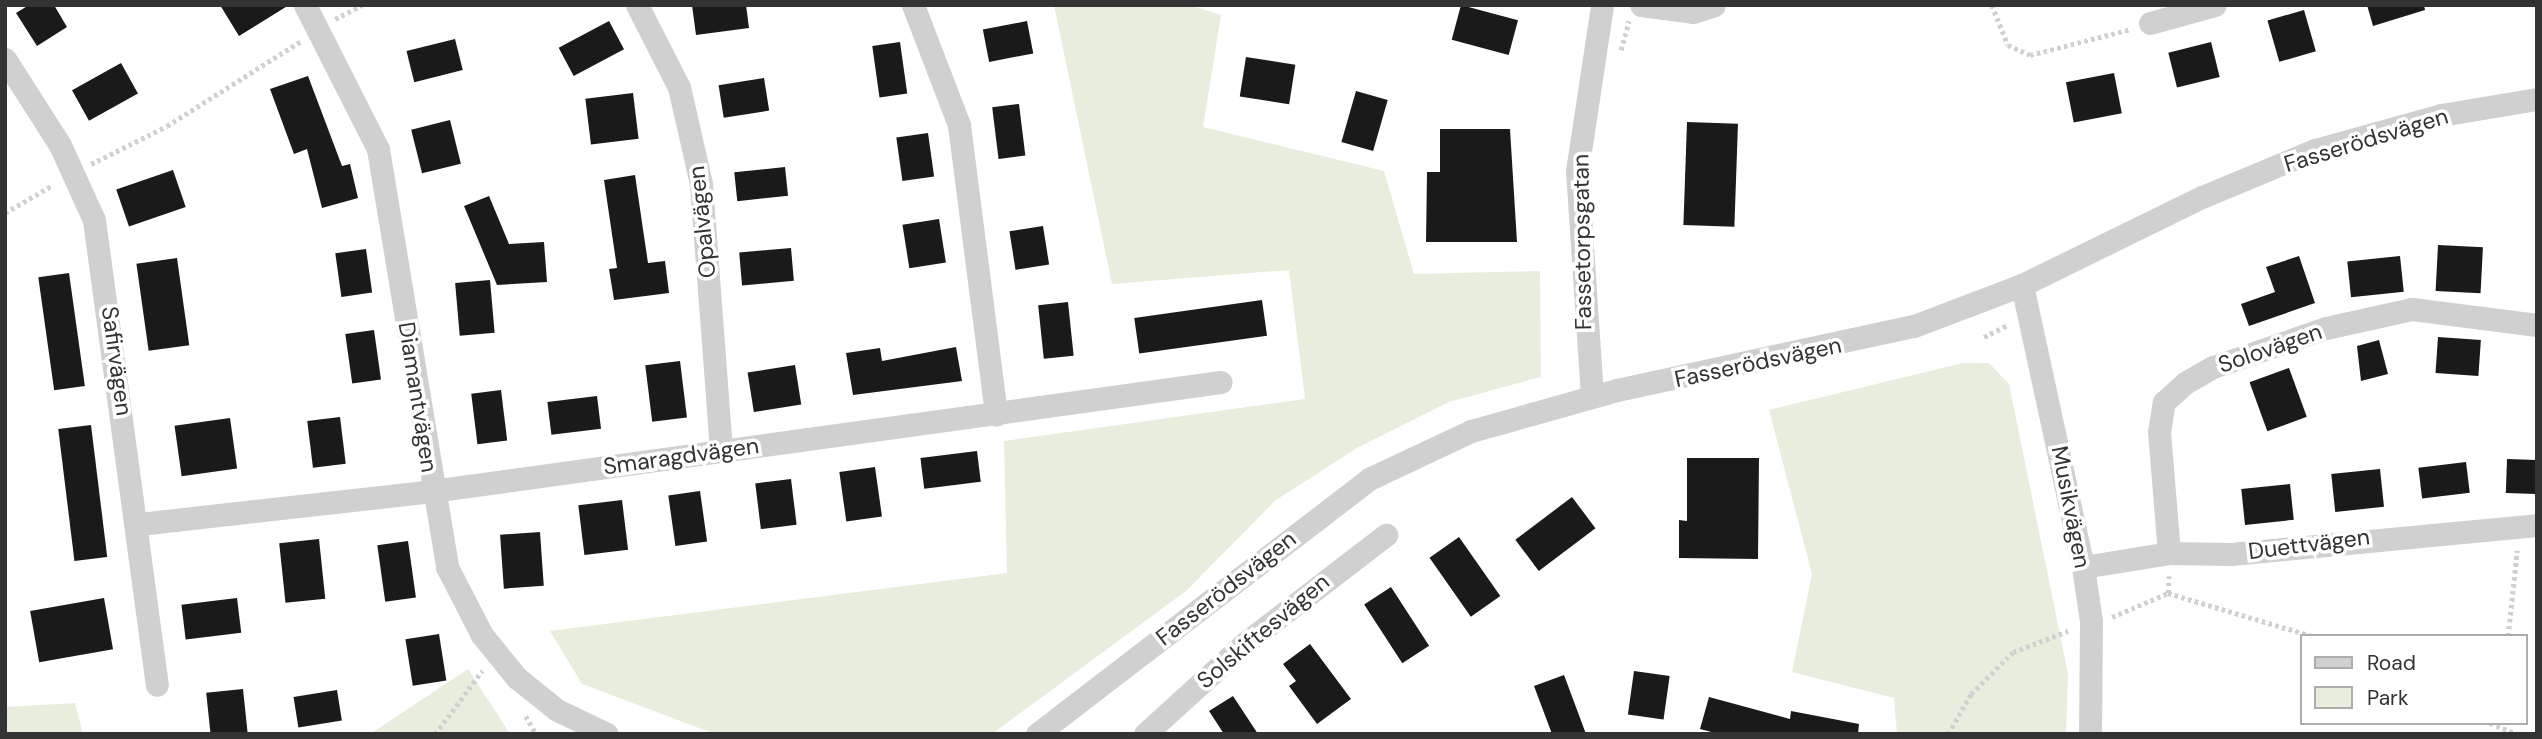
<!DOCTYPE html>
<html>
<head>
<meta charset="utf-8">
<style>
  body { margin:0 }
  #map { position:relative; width:2542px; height:739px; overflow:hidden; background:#fff; font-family:"DM Sans",sans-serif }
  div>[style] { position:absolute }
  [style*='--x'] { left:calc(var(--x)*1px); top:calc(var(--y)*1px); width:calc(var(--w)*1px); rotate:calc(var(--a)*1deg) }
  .green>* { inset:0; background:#e8eede }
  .building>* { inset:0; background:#1a1a1a; transform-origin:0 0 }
  .path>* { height:4.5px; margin-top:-2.25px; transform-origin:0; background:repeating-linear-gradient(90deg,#d0d0d0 0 3.5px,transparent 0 7px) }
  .minor>* { height:23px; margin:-11.5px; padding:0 11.5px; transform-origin:11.5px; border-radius:11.5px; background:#d0d0d0 }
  span { translate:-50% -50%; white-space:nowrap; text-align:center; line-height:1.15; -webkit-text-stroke:7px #fff; paint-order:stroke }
  .street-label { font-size:23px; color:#333 }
  .frame { position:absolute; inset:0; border:7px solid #333; pointer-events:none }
  .legend { position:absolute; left:2300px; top:634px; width:228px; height:91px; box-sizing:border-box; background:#fff; border:2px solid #adadad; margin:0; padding:9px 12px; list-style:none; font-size:21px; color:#333 }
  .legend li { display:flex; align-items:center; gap:14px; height:35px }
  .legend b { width:35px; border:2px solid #adadad }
</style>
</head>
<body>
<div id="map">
  <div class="green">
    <div style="clip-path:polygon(1054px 5px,1190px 5px,1221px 15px,1203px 127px,1384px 171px,1414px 274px,1540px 271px,1541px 377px,1449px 402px,1357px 448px,1276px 500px,1186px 591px,992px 734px,715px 734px,582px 684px,550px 631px,1007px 573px,1004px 441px,1305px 399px,1289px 270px,1112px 284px)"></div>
    <div style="clip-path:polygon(1963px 363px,1989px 363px,2009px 384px,2068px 674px,2066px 734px,1897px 734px,1894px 698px,1792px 672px,1812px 574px,1769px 410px)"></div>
    <div style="clip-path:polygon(468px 669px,510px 734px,370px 734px)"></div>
    <div style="clip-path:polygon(75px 703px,83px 734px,5px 734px,5px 707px)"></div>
  </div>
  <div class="building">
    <div style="clip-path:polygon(29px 5px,54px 5px,67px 27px,37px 46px,16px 13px)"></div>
    <div style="clip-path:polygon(220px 5px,289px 5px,239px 36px)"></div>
    <div style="clip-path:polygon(692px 5px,746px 5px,749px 28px,696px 35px)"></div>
    <div style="left:1461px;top:5px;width:59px;height:36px;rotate:15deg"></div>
    <div style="clip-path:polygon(2367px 5px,2424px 5px,2425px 10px,2373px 26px)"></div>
    <div style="left:2304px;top:10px;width:43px;height:38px;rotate:74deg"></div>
    <div style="left:609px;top:21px;width:32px;height:57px;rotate:62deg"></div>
    <div style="left:1027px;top:21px;width:33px;height:45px;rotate:79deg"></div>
    <div style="left:455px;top:39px;width:32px;height:50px;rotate:76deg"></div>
    <div style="left:900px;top:42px;width:52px;height:28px;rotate:82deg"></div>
    <div style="left:2211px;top:42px;width:36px;height:44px;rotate:76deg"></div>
    <div style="left:1246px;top:57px;width:50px;height:40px;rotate:9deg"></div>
    <div style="left:121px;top:63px;width:35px;height:56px;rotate:61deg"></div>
    <div style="left:2114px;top:73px;width:41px;height:49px;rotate:79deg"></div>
    <div style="clip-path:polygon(308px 76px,342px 166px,350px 164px,358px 198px,322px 208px,307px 149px,294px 154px,270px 89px)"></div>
    <div style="left:764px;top:78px;width:33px;height:46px;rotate:81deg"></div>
    <div style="left:1356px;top:91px;width:33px;height:53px;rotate:16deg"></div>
    <div style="left:633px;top:93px;width:46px;height:48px;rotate:83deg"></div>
    <div style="left:1019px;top:104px;width:52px;height:27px;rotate:83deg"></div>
    <div style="left:450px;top:120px;width:45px;height:40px;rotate:76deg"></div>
    <div style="left:1687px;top:122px;width:51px;height:103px;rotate:2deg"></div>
    <div style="clip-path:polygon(1440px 129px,1510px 129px,1517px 242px,1426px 242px,1427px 172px,1440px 172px)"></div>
    <div style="left:928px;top:133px;width:44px;height:32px;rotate:82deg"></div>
    <div style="left:785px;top:167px;width:29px;height:51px;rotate:84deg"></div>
    <div style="left:173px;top:170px;width:39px;height:60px;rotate:71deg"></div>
    <div style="clip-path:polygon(635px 175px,648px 263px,665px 261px,669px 293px,614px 300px,609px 269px,617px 268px,604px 180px)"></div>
    <div style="clip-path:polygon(489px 196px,509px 244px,544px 242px,547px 282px,497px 285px,464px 206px)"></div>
    <div style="left:939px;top:219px;width:44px;height:37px;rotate:81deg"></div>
    <div style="left:1043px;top:226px;width:39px;height:34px;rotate:81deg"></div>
    <div style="left:2438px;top:245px;width:45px;height:46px;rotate:3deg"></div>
    <div style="left:791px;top:248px;width:33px;height:52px;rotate:85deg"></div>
    <div style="left:366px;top:249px;width:44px;height:31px;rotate:82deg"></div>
    <div style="clip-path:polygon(2299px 256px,2315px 303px,2249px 326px,2241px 304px,2275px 292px,2266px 267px)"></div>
    <div style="left:2400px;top:256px;width:36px;height:53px;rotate:84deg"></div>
    <div style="left:177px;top:258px;width:88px;height:41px;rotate:82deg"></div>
    <div style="left:69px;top:273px;width:114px;height:31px;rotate:82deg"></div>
    <div style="left:490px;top:280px;width:53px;height:35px;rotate:85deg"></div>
    <div style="left:1262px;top:300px;width:36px;height:129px;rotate:82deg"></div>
    <div style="left:1068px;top:302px;width:54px;height:30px;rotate:84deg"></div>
    <div style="left:374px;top:330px;width:50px;height:29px;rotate:82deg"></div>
    <div style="left:2438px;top:337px;width:43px;height:36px;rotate:4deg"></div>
    <div style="clip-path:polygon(2379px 340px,2388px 374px,2361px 381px,2357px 346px)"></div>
    <div style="clip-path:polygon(956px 347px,962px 381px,853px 395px,846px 353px,880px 348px,882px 361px)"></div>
    <div style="left:680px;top:361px;width:57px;height:35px;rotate:83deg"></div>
    <div style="left:795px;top:365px;width:40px;height:48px;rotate:81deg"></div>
    <div style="left:2289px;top:368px;width:52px;height:42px;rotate:70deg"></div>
    <div style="left:501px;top:390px;width:51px;height:30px;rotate:83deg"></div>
    <div style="left:597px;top:396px;width:33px;height:50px;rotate:83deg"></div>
    <div style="left:340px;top:417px;width:47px;height:33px;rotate:83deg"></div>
    <div style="left:230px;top:418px;width:51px;height:56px;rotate:82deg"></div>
    <div style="left:91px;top:425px;width:133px;height:33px;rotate:83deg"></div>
    <div style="left:977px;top:451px;width:31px;height:57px;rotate:83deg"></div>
    <div style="clip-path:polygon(1687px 458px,1759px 458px,1758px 559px,1679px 558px,1679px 520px,1687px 521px)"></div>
    <div style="left:2507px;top:459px;width:30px;height:34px;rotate:2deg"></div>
    <div style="left:2466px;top:462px;width:31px;height:48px;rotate:83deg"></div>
    <div style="left:875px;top:467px;width:50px;height:36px;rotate:82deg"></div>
    <div style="left:2380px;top:469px;width:38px;height:49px;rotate:84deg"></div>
    <div style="left:791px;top:479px;width:46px;height:36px;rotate:83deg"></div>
    <div style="left:2290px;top:484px;width:36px;height:49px;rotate:84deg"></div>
    <div style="left:700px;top:491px;width:51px;height:32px;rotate:82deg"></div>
    <div style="left:1572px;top:497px;width:39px;height:71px;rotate:53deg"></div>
    <div style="left:622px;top:500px;width:50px;height:44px;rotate:83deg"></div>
    <div style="left:540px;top:532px;width:54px;height:40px;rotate:86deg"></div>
    <div style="left:1459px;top:537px;width:72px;height:36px;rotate:55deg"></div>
    <div style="left:319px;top:539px;width:60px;height:40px;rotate:84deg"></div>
    <div style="left:408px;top:541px;width:57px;height:31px;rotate:82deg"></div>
    <div style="left:1391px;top:587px;width:70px;height:32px;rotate:57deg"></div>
    <div style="left:104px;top:598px;width:52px;height:75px;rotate:80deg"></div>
    <div style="left:237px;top:598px;width:35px;height:56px;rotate:83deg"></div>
    <div style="left:439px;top:634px;width:47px;height:34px;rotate:81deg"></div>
    <div style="clip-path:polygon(1310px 644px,1351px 699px,1317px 724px,1289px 686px,1296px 681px,1283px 664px)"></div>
    <div style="left:1634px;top:671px;width:36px;height:44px;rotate:8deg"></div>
    <div style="clip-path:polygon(1564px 675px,1586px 734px,1552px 734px,1534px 686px)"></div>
    <div style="left:243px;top:689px;width:45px;height:37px;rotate:84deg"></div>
    <div style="left:337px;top:690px;width:31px;height:44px;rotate:81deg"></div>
    <div style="clip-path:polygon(1233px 696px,1258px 734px,1224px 734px,1209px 711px)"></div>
    <div style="clip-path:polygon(1709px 697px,1790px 719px,1791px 711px,1859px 724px,1858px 734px,1719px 734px,1700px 729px)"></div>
  </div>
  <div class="path">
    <div style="--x:1992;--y:5;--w:43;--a:68.2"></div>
    <div style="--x:2008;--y:45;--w:24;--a:24"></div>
    <div style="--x:2030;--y:55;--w:104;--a:-14.4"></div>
    <div style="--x:335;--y:19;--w:30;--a:-27"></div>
    <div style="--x:1621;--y:50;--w:30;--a:-75"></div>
    <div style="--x:91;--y:164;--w:85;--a:-26.6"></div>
    <div style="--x:167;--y:126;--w:159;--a:-32.4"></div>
    <div style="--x:5;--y:213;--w:56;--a:-30.3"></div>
    <div style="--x:1984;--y:337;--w:27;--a:-27"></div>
    <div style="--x:2168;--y:593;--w:17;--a:-87"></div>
    <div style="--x:2112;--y:617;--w:61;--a:-23.2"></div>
    <div style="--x:2168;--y:593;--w:150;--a:16.6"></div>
    <div style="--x:2508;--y:636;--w:86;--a:-84"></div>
    <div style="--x:526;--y:716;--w:21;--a:61"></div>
    <div style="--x:2490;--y:723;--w:29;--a:22"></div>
    <div style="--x:435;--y:734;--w:79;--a:-53.3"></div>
    <div style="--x:1948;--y:734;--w:46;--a:-60.1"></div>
    <div style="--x:1971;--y:694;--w:59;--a:-45"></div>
    <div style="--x:2013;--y:652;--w:59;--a:-20.9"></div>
  </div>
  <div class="minor">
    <div style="--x:305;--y:5;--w:161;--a:63.1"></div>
    <div style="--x:378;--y:149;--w:424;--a:80.6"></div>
    <div style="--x:447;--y:567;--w:76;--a:62.8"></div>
    <div style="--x:482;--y:635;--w:55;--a:50.9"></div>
    <div style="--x:517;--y:678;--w:51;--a:38.7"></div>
    <div style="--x:557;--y:710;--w:55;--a:25.6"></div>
    <div style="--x:637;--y:5;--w:92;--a:62.9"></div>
    <div style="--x:679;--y:87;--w:99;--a:77.2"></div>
    <div style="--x:701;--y:184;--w:267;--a:85.7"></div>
    <div style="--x:913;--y:5;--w:129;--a:69"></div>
    <div style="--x:959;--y:125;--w:292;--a:82.7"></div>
    <div style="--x:1641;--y:5;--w:52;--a:7.7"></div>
    <div style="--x:1693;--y:12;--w:22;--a:-18"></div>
    <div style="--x:2150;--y:23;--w:67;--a:-15.5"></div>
    <div style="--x:5;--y:59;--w:102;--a:57.4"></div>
    <div style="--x:60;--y:145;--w:82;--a:65.6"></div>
    <div style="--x:94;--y:220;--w:469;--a:82.3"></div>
    <div style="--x:2022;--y:285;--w:289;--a:77.8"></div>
    <div style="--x:2083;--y:567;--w:55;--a:81.6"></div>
    <div style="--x:2091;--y:621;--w:113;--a:90.5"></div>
    <div style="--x:1592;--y:396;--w:225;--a:-93.8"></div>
    <div style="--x:1577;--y:171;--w:168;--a:-81.4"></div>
    <div style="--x:139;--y:524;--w:295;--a:-6.4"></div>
    <div style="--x:432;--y:491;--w:796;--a:-7.87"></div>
    <div style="--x:2169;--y:553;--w:121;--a:-94.7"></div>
    <div style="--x:2159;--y:432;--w:30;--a:-81"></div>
    <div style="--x:2164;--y:402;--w:28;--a:-42"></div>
    <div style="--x:2185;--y:383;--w:32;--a:-30"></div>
    <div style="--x:2213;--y:367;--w:120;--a:-19"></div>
    <div style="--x:2326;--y:328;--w:88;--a:-12.5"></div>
    <div style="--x:2412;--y:309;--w:126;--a:7.3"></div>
    <div style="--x:2083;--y:567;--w:87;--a:-9.2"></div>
    <div style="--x:2169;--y:553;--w:62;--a:0.9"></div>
    <div style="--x:2231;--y:554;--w:307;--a:-5.4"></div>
    <div style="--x:1037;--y:734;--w:419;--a:-37.5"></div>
    <div style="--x:1369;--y:479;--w:113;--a:-25.2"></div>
    <div style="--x:1471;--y:431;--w:152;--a:-15.7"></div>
    <div style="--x:1617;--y:390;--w:304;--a:-12.2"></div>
    <div style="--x:1914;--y:326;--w:116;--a:-20.8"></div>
    <div style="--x:2022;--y:285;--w:200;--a:-26.1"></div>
    <div style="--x:2202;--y:197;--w:122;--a:-22.6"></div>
    <div style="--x:2315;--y:150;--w:131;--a:-15.5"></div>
    <div style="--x:2441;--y:115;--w:97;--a:-9.5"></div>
    <div style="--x:1145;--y:734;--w:135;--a:-42.3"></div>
    <div style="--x:1245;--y:643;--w:178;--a:-37.5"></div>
  </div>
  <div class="street-label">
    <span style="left:2366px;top:140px;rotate:-17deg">Fasserödsvägen</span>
    <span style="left:702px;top:222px;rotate:-96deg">Opalvägen</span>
    <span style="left:1582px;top:242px;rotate:-91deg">Fassetorpsgatan</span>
    <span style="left:2270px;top:348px;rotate:-19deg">Solovägen</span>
    <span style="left:117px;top:361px;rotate:82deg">Safirvägen</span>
    <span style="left:1758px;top:362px;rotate:-12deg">Fasserödsvägen</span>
    <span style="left:418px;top:397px;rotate:81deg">Diamantvägen</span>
    <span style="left:681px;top:456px;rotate:-8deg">Smaragdvägen</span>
    <span style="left:2071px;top:507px;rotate:79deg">Musikvägen</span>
    <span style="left:2309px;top:544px;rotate:-7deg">Duettvägen</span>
    <span style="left:1226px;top:588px;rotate:-38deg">Fasserödsvägen</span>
    <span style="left:1263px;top:631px;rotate:-40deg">Solskiftesvägen</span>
  </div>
  <div class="frame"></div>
  <ul class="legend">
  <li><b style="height:9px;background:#d0d0d0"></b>Road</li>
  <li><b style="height:19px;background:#e8eede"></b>Park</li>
  </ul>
</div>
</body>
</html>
